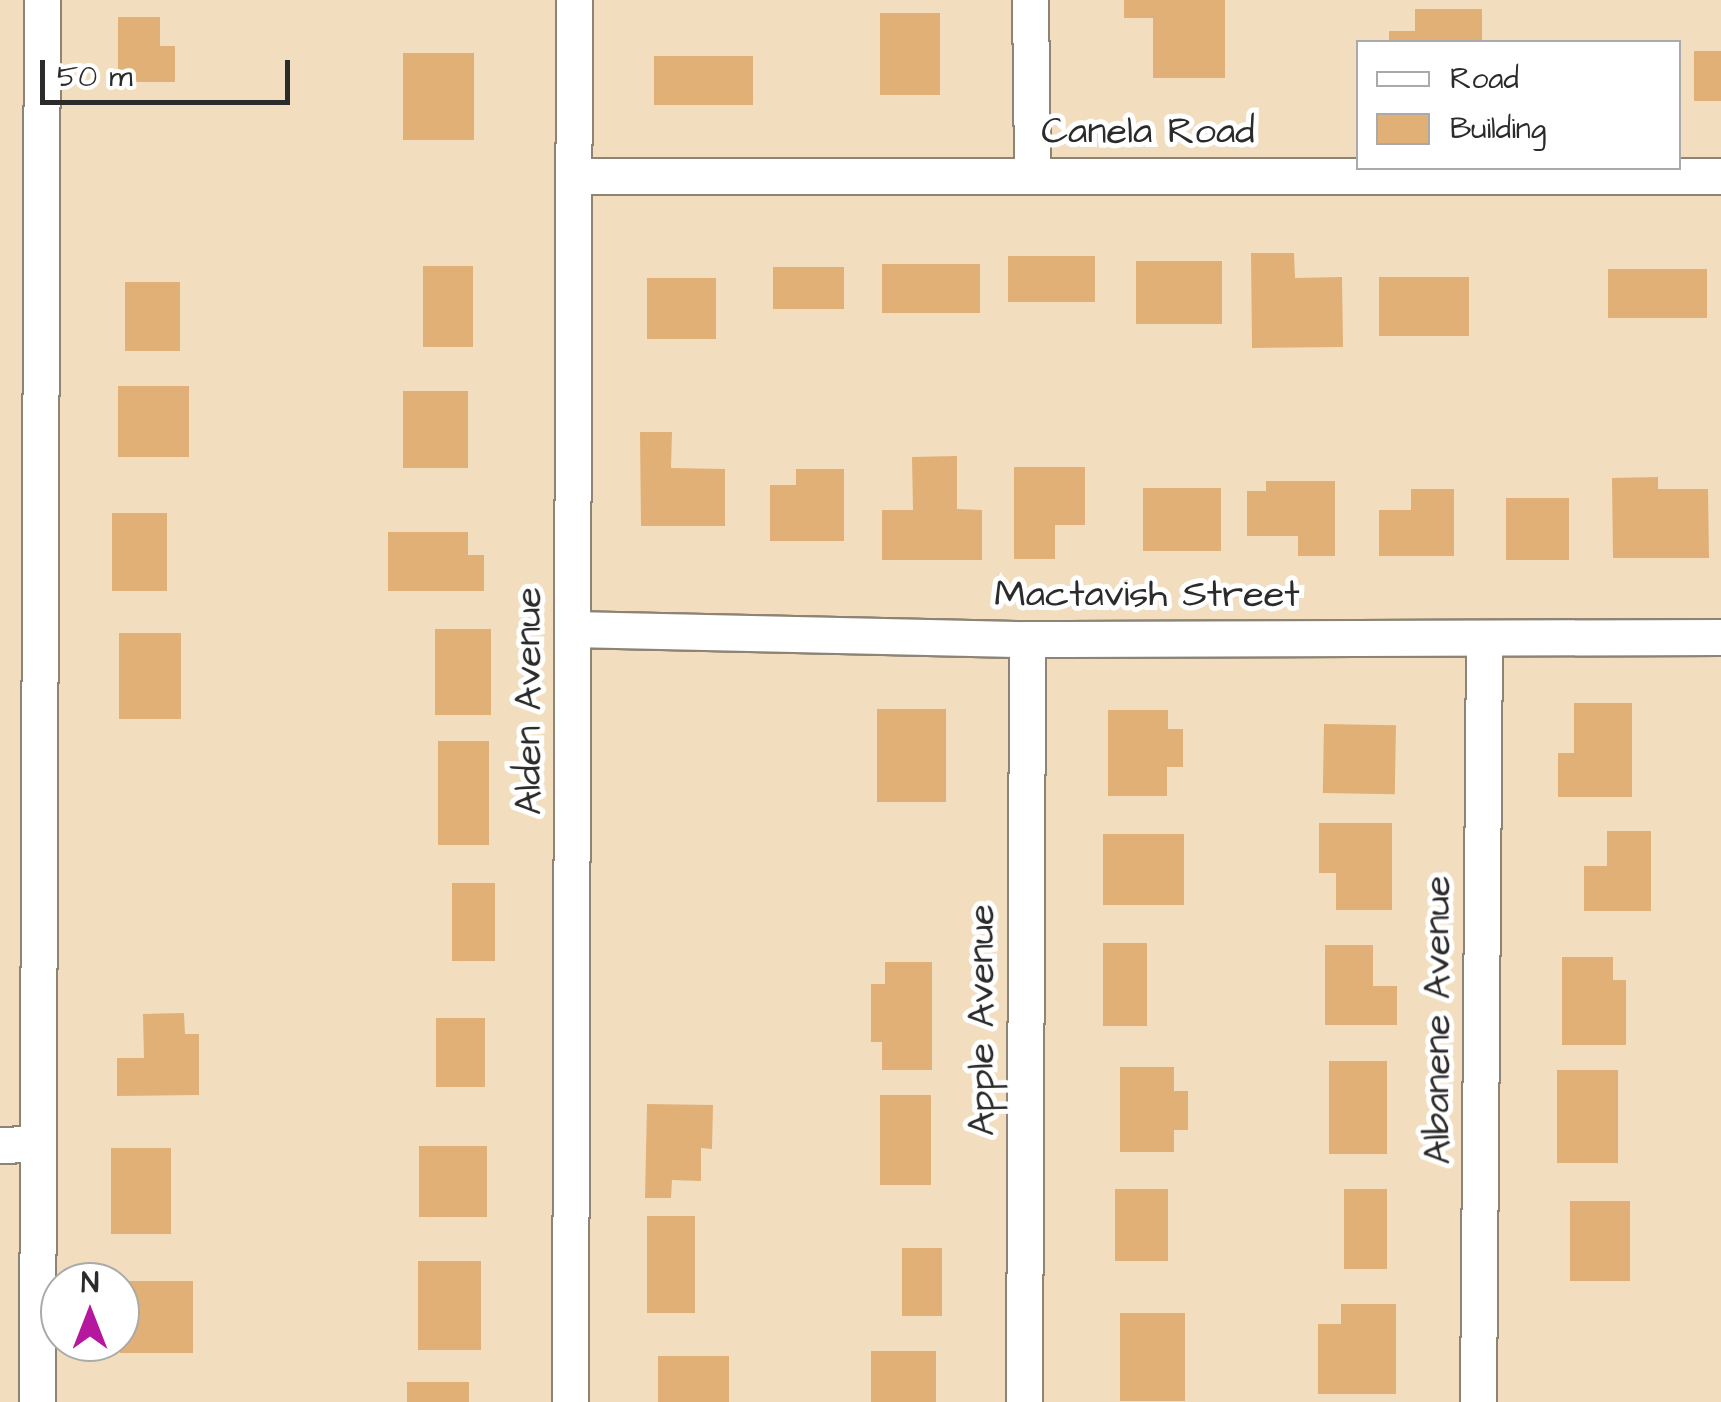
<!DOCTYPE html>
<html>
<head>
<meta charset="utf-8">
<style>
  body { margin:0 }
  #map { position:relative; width:1721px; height:1402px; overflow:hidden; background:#f2debf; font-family:"Architects Daughter",sans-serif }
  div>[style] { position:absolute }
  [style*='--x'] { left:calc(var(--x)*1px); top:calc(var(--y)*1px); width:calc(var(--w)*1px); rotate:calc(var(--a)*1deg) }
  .building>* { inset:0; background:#e1b077; transform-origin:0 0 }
  .roads { filter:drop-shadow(2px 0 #8e8475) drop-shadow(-2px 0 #8e8475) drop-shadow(0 2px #8e8475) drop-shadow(0 -2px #8e8475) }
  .street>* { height:35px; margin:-17.5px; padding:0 17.5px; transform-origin:17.5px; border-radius:17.5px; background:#fff }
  span { translate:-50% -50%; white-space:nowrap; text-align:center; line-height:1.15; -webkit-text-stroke:10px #fff; paint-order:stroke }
  .street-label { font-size:38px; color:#2b2b2b }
  .legend { position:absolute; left:1356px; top:40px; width:325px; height:130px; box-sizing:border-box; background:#fff; border:2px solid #aaa; margin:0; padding:12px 18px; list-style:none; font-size:30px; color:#2b2b2b }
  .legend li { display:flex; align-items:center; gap:20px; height:50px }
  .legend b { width:50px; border:2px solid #aaa }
  .north { position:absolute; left:40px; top:1262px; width:100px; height:100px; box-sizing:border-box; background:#fff; border:2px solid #aaa; border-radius:50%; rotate:0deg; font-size:28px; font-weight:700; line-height:40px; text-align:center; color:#2b2b2b }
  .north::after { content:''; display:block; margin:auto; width:35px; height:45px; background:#b5179e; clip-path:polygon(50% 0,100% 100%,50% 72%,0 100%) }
  .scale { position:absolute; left:40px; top:60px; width:250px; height:45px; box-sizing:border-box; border:5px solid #2b2b2b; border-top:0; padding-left:12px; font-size:30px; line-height:35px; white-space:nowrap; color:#2b2b2b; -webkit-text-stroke:8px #fff; paint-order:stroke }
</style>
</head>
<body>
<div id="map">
  <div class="building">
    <div style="clip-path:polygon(1124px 0,1225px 0,1225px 78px,1153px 78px,1153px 18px,1124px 18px)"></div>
    <div style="clip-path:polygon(1415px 9px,1482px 9px,1482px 42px,1389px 42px,1389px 31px,1415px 31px)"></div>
    <div style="left:880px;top:13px;width:60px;height:82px"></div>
    <div style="clip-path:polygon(118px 17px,160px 17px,160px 46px,175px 46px,175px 82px,118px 82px)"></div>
    <div style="left:1694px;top:51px;width:27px;height:50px"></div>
    <div style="left:403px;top:53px;width:71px;height:87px"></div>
    <div style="left:654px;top:56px;width:99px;height:49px"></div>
    <div style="clip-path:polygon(1251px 253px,1294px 253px,1295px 278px,1342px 277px,1343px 347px,1252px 348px)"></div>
    <div style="left:1008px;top:256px;width:87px;height:46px"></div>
    <div style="left:1136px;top:261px;width:86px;height:63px"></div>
    <div style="left:882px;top:264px;width:98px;height:49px"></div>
    <div style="left:423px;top:266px;width:50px;height:81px"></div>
    <div style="left:773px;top:267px;width:71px;height:42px"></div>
    <div style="left:1608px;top:269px;width:99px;height:49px"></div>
    <div style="left:1379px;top:277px;width:90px;height:59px"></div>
    <div style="left:647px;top:278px;width:69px;height:61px"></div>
    <div style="left:125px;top:282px;width:55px;height:69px"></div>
    <div style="left:118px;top:386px;width:71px;height:71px"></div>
    <div style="left:403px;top:391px;width:65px;height:77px"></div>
    <div style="clip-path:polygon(640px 432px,672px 432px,671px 468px,725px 469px,725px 526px,641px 526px)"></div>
    <div style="clip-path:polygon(957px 456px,957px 509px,982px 510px,982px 560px,882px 560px,882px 510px,913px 510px,912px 457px)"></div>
    <div style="clip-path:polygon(1014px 467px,1085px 467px,1085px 525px,1055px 525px,1055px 559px,1014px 559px)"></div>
    <div style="clip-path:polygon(796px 469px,844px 469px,844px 541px,770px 541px,770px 485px,796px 485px)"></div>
    <div style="clip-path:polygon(1658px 477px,1658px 489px,1708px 489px,1709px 558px,1613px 558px,1612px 478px)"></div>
    <div style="clip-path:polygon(1266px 481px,1335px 481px,1335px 556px,1298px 556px,1298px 536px,1247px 536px,1247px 491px,1266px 491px)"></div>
    <div style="left:1143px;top:488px;width:78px;height:63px"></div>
    <div style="clip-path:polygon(1411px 489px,1454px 489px,1454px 556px,1379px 556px,1379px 510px,1411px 510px)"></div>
    <div style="left:1506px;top:498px;width:63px;height:62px"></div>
    <div style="left:112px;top:513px;width:55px;height:78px"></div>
    <div style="clip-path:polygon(388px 532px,468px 532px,468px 555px,484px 555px,484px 591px,388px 591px)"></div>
    <div style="left:435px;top:629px;width:56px;height:86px"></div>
    <div style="left:119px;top:633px;width:62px;height:86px"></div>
    <div style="clip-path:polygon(1574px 703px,1632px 703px,1632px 797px,1558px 797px,1558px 753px,1574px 753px)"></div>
    <div style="left:877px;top:709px;width:69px;height:93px"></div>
    <div style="clip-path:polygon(1108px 710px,1168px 710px,1168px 729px,1183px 729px,1183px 767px,1167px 767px,1167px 796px,1108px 796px)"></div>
    <div style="left:1324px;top:724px;width:72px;height:69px;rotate:1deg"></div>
    <div style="left:438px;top:741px;width:51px;height:104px"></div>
    <div style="clip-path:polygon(1319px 823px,1392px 823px,1392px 910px,1336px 910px,1336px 873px,1319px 873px)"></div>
    <div style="clip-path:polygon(1607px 831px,1651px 831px,1651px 911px,1584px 911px,1584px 866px,1607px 866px)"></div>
    <div style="left:1103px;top:834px;width:81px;height:71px"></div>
    <div style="left:452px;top:883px;width:43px;height:78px"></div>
    <div style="left:1103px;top:943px;width:44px;height:83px"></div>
    <div style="clip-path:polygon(1325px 945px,1373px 945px,1373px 986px,1397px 986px,1397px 1025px,1325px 1025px)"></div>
    <div style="clip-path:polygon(1562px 957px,1613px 957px,1613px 980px,1626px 980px,1626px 1045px,1562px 1045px)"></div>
    <div style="clip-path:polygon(885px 962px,932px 962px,932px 1070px,882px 1070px,882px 1042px,871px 1042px,871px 984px,885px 984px)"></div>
    <div style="clip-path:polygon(184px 1013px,185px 1034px,199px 1034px,199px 1095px,117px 1096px,117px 1058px,144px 1058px,143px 1014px)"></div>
    <div style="left:436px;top:1018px;width:49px;height:69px"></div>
    <div style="left:1329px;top:1061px;width:58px;height:93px"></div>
    <div style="clip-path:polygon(1120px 1067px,1174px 1067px,1174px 1091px,1188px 1091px,1188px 1130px,1174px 1130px,1174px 1152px,1120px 1152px)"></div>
    <div style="left:1557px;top:1070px;width:61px;height:93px"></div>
    <div style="left:880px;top:1095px;width:51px;height:90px"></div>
    <div style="clip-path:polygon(647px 1104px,713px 1105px,712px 1149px,701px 1148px,701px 1181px,672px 1180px,671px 1198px,645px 1198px)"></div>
    <div style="left:419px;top:1146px;width:68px;height:71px"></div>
    <div style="left:111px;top:1148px;width:60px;height:86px"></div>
    <div style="left:1115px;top:1189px;width:53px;height:72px"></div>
    <div style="left:1344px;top:1189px;width:43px;height:80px"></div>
    <div style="left:1570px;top:1201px;width:60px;height:80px"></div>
    <div style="left:647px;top:1216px;width:48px;height:97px"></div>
    <div style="left:902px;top:1248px;width:40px;height:68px"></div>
    <div style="left:418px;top:1261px;width:63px;height:89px"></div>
    <div style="left:120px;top:1281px;width:73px;height:72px"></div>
    <div style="clip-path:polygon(1341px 1304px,1396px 1304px,1396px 1394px,1318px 1394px,1318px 1324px,1341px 1324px)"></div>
    <div style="left:1120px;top:1313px;width:65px;height:88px"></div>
    <div style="left:871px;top:1351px;width:65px;height:51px"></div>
    <div style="left:658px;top:1356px;width:71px;height:46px"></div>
    <div style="left:407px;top:1382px;width:62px;height:20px"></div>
  </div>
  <div class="roads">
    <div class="street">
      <div style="--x:1030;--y:0;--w:175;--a:89.3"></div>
      <div style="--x:575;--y:176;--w:1146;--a:0"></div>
      <div style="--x:572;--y:629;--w:455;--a:1.3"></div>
      <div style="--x:1027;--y:639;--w:694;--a:-0.17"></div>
      <div style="--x:0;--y:1145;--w:38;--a:-2"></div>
      <div style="--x:37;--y:1402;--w:1402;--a:-89.8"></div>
      <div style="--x:570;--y:1402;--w:1402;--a:-89.84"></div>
      <div style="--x:1024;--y:1402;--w:763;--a:-89.77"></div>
      <div style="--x:1478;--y:1402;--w:763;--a:-89.55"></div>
    </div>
  </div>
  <div class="street-label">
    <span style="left:1148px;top:133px">Canela Road</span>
    <span style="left:1147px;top:596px">Mactavish Street</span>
    <span style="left:530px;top:701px;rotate:-90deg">Alden Avenue</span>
    <span style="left:983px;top:1020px;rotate:-90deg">Apple Avenue</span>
    <span style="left:1439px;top:1020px;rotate:-90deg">Albanene Avenue</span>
  </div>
  <ul class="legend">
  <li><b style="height:12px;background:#fff"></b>Road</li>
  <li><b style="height:28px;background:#e1b077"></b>Building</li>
  </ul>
  <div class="north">N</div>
  <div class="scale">50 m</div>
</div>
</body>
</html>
